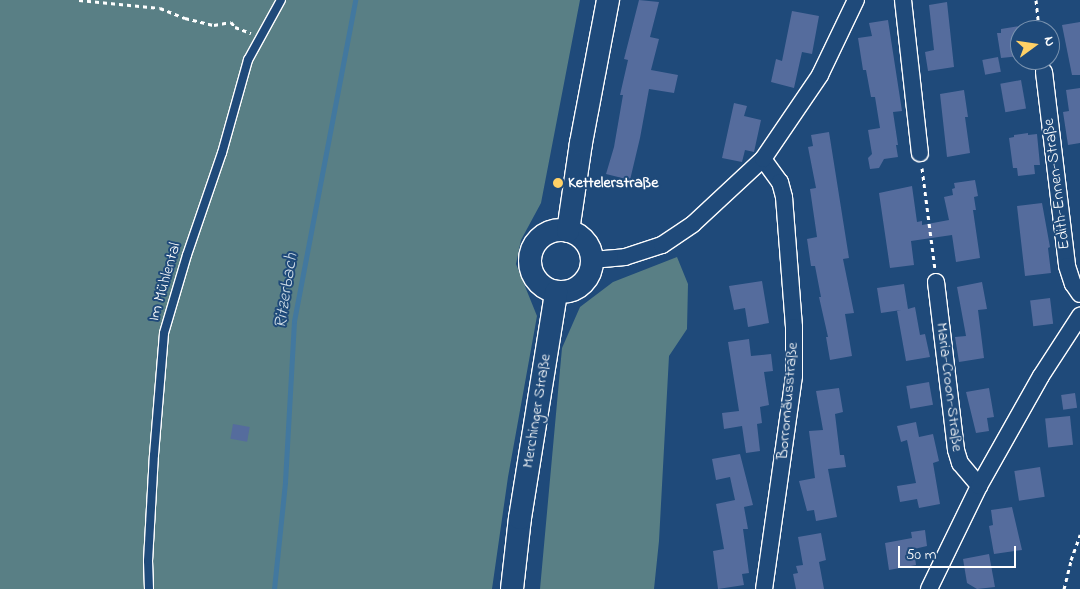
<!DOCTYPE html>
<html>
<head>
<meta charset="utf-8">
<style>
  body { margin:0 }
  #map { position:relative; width:1080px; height:589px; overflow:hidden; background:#1f4a7a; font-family:"Indie Flower",sans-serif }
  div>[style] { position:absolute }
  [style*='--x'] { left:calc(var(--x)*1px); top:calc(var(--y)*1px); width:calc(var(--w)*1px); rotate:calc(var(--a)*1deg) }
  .green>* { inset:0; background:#597f85 }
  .stream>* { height:5px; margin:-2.5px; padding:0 2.5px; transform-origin:2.5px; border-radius:2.5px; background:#42789f }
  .building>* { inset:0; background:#556c9d; transform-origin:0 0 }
  .path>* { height:3px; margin-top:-1.5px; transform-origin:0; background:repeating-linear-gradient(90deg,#fff 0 4px,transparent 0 8px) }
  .roads { filter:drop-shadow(1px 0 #fff) drop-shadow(-1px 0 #fff) drop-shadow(0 1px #fff) drop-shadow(0 -1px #fff) }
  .lane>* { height:8px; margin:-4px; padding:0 4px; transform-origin:4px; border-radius:4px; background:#1f4a7a }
  .street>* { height:16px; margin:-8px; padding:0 8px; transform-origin:8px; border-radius:8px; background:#1f4a7a }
  .secondary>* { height:22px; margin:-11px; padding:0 11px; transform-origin:11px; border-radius:11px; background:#1f4a7a }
  .secondary>.ring { margin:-11px; padding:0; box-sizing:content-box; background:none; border:22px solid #1f4a7a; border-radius:50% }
  .dots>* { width:14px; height:14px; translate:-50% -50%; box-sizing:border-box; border:2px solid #1f4a7a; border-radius:50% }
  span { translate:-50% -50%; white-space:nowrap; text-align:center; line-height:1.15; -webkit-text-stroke:4px #1f4a7a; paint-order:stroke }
  .poi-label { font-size:16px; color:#fff; font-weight:700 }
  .left { translate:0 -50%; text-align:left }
  .street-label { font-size:16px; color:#fff }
  .water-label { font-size:18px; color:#d0dde7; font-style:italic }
  .north { position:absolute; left:1010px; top:20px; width:50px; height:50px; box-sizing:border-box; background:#1f4a7a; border:1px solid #7992af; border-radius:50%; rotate:76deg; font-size:14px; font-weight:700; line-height:20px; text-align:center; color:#fff }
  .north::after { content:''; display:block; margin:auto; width:18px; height:22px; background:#ffd166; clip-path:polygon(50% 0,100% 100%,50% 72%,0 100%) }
  .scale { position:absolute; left:898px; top:546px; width:118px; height:22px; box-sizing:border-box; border:2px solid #fff; border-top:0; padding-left:6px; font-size:15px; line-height:18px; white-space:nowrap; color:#fff; -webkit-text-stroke:4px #1f4a7a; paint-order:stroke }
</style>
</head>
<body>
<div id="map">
  <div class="green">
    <div style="clip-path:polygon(0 0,580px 0,541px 203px,521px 240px,516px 264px,537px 316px,508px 477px,492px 589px,0 589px)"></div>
    <div style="clip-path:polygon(677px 257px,688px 284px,687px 329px,669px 356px,659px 541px,654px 589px,540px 589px,562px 348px,580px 307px,613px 282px)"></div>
  </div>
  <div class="stream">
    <div style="--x:274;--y:589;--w:108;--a:-84.1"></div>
    <div style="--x:285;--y:482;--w:161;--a:-86.8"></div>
    <div style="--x:294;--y:321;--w:327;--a:-79.2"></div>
  </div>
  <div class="building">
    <div style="clip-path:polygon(639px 0,659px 2px,650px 37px,659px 39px,651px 70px,678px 75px,674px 93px,649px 89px,640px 138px,630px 180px,606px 174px,614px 147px,623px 95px,620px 95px,628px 60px,624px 59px)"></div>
    <div style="clip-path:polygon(947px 2px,954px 67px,928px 71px,925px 52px,934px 50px,929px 5px)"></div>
    <div style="clip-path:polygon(792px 11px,819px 16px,812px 54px,802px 52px,794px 88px,771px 82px,776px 59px,782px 61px)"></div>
    <div style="clip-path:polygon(888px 20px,902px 111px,893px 112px,898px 145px,896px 145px,898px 157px,884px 159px,879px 168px,870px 169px,868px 158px,872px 154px,868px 130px,880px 128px,875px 97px,871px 97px,866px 70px,863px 70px,858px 38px,872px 36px,869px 23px)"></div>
    <div style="clip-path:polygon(1080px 22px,1080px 75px,1072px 75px,1062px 25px)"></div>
    <div style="clip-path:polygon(1020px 26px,1020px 56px,1001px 58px,997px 33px,1001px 33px,1001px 29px)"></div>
    <div style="left:998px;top:57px;width:15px;height:16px;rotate:79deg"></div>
    <div style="left:1021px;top:80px;width:29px;height:21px;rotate:80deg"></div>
    <div style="clip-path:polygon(1080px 88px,1080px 143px,1068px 145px,1063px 112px,1069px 111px,1066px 90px)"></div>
    <div style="clip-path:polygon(964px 90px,968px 117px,965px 117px,970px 153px,947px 157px,940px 94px)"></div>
    <div style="clip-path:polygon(734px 103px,747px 106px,744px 116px,761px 120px,754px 152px,745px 150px,742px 162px,722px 158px)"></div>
    <div style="clip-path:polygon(829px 132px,849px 258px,843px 259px,854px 313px,845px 314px,852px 356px,830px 360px,826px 337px,828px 337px,819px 297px,821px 297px,815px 266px,811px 266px,807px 239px,817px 237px,810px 189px,816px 188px,808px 147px,813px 146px,811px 135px)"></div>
    <div style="clip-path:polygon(1028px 133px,1028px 135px,1037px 134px,1040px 165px,1034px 165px,1035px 174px,1018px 176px,1017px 168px,1013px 168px,1009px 138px,1014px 137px,1014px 135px)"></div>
    <div style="clip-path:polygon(975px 180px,978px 196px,974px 197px,976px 210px,973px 210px,980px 258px,956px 262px,952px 235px,911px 241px,914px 265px,890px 268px,879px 193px,912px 186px,917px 222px,922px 221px,922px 225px,949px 220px,944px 197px,953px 195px,952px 189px,955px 188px,954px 183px)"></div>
    <div style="clip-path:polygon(1042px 203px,1050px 247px,1048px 248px,1051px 273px,1025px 276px,1017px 206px)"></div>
    <div style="clip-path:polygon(762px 281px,769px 323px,748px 327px,745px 308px,734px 310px,729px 286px)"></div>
    <div style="clip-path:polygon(982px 282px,987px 309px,978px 310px,984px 358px,959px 362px,955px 337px,966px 336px,957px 287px)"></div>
    <div style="clip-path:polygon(904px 284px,908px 309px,915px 307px,920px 335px,925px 334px,930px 357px,906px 361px,897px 311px,901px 310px,881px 313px,877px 288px)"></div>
    <div style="left:1050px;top:298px;width:26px;height:20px;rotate:83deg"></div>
    <div style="clip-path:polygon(749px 339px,751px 356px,771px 354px,773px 371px,764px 372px,769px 405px,760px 407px,762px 423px,757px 424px,760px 451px,746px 453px,742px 426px,724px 429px,722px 413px,739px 411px,728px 342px)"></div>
    <div style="left:929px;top:382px;width:23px;height:23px;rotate:80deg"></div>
    <div style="clip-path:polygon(839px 388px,843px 412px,835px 414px,840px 455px,844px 455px,846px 467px,828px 469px,837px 517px,816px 521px,814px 510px,807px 511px,799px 481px,815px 478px,809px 431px,823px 430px,816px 391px)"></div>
    <div style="clip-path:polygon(989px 388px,994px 417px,987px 418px,989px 431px,976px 433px,966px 392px)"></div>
    <div style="left:1075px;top:393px;width:15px;height:14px;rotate:82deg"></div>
    <div style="left:1070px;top:416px;width:29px;height:25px;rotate:84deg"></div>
    <div style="clip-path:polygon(916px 422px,919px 437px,933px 434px,939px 461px,933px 463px,940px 504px,919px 508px,917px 499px,900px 502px,897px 486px,916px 483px,907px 440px,901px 442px,897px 426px)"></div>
    <div style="left:233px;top:424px;width:17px;height:15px;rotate:10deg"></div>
    <div style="clip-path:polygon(740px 454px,753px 505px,744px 507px,748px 529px,743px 529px,749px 573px,742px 574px,744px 585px,718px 589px,713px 551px,724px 549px,716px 504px,735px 500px,730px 477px,716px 480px,712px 459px)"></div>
    <div style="left:1040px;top:467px;width:30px;height:26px;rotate:81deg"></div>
    <div style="clip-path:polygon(1012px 507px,1022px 550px,994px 554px,989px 526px,993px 525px,991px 510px)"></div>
    <div style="clip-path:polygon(925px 530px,927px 546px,914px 549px,916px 565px,889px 570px,885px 543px,912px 538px,911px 532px)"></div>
    <div style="clip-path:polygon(821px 533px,826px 560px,819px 562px,824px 589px,796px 589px,793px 574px,798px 573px,796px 566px,803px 565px,798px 537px)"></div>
    <div style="clip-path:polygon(989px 554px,995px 587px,977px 589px,967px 583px,963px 559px)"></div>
  </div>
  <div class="path">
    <div style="--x:79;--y:0;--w:81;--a:5.6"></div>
    <div style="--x:160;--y:8;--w:27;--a:22"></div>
    <div style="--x:185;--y:18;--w:30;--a:14"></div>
    <div style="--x:214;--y:25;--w:17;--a:-10"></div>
    <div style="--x:231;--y:22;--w:6;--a:51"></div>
    <div style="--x:235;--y:27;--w:17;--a:21"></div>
    <div style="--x:1036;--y:0;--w:30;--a:84"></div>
    <div style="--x:922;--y:168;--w:102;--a:82.7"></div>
    <div style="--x:1064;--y:589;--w:30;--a:-76"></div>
    <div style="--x:1071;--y:560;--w:27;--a:-70"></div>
  </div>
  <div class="roads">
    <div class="lane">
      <div style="--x:149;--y:589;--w:28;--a:-92"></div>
      <div style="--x:148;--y:561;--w:106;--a:-86.8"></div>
      <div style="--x:154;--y:455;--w:122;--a:-85.3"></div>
      <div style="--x:164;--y:333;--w:81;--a:-73.6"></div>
      <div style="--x:187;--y:255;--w:108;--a:-71.1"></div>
      <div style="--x:222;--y:153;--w:97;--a:-74.4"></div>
      <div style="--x:248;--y:60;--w:68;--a:-61.2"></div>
    </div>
    <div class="street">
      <div style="--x:903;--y:0;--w:154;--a:83.7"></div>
      <div style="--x:1044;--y:72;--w:195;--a:83.2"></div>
      <div style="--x:1067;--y:266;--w:19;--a:72"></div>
      <div style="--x:1073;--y:284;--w:12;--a:55"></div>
      <div style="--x:763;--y:159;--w:29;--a:54"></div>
      <div style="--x:780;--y:182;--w:16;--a:75"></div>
      <div style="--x:784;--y:197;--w:130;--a:85.6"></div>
      <div style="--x:794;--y:327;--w:49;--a:90"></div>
      <div style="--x:794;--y:376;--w:215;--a:98"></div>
      <div style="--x:592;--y:260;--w:33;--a:-5"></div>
      <div style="--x:625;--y:257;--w:39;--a:-18"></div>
      <div style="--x:662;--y:245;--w:37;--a:-34"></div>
      <div style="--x:693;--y:224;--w:96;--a:-42.9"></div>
      <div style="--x:763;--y:159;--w:102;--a:-55.8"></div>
      <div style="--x:820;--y:75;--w:83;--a:-64.4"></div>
      <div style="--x:936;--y:282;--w:169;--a:83.2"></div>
      <div style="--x:956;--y:450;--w:14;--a:73"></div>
      <div style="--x:960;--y:463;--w:30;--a:50"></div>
      <div style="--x:929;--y:589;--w:114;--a:-64.1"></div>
      <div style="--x:979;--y:486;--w:126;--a:-60.6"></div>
      <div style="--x:1041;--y:376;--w:72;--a:-57"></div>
    </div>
    <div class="secondary">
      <div class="ring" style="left:530px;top:230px;width:40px;height:40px"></div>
      <div style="--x:568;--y:231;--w:89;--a:-81.6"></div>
      <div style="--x:581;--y:143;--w:146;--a:-79.3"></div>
      <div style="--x:512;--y:589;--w:71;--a:-83.6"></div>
      <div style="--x:520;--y:518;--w:229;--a:-80.9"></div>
    </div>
  </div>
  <div class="dots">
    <div style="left:558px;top:183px;background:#ffd166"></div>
  </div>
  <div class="poi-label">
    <span class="left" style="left:568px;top:183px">Kettelerstraße</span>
  </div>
  <div class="street-label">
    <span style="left:1057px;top:184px;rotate:-97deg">Edith-Ennen-Straße</span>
    <span style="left:165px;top:282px;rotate:-74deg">Im Mühlental</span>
    <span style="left:949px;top:387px;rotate:83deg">Maria-Croon-Straße</span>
    <span style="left:788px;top:401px;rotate:-85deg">Borromäusstraße</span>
    <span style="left:537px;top:411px;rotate:-81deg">Merchinger Straße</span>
  </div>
  <div class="water-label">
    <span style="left:287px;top:291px;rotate:-81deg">Ritzerbach</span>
  </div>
  <div class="north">N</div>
  <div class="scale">50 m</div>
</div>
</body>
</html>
